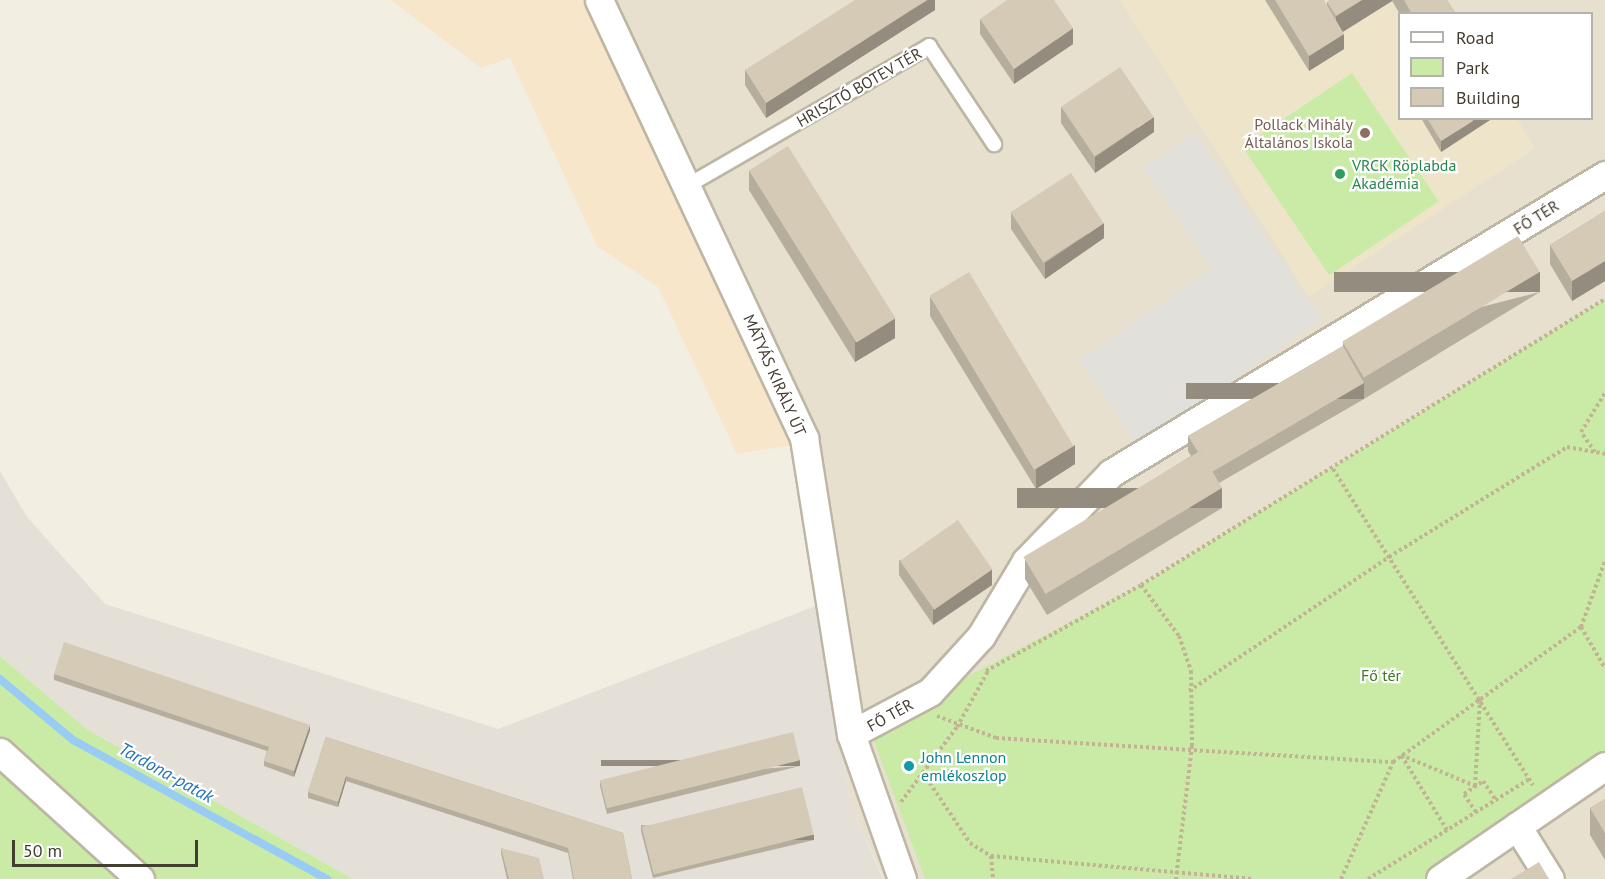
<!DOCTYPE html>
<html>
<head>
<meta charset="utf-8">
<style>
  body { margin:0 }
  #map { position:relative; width:1605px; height:879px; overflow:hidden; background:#f3eee2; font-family:"PT Sans",sans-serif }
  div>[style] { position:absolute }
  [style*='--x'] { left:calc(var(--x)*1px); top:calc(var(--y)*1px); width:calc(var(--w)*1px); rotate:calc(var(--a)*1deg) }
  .residential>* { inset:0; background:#e7e0cf }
  .commercial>* { inset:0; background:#f7e6ca }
  .industrial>* { inset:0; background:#e4dfd7 }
  .education>* { inset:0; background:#ede4ca }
  .green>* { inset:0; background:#caeba6; transform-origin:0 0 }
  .parking>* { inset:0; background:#e2e0db }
  .stream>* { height:8px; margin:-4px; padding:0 4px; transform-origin:4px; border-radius:4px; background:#98ccf5 }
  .path>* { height:4px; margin-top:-2px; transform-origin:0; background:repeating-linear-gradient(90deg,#c1b394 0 3px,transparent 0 6px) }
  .roads { filter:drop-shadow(2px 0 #beb6a4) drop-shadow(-2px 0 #beb6a4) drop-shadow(0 2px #beb6a4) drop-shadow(0 -2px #beb6a4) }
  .lane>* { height:14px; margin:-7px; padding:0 7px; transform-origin:7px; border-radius:7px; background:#fff }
  .street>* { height:27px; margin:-13.5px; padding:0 13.5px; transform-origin:13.5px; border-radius:13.5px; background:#fff }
  .wall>* { inset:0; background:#b6ae9d }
  .shaded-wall>* { inset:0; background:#948d7f; transform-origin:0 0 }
  .building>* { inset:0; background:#d4cab6; transform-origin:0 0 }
  .dots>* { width:16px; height:16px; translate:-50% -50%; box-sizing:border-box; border:3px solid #fff; border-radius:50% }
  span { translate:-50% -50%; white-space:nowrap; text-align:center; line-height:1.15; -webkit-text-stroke:4.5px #fff; paint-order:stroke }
  .street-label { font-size:16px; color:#443e32 }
  .education-label { font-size:16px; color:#785e54 }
  .right { translate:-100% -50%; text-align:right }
  .leisure-label { font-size:16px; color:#27864d }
  .left { translate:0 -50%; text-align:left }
  .park-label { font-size:16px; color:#407a22 }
  .culture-label { font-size:16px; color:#0d838f }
  .water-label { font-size:18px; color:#2474b7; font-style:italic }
  .legend { position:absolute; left:1398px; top:12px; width:195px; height:108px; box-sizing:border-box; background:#fff; border:2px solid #b4b2ad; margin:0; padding:8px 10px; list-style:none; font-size:18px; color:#443e32 }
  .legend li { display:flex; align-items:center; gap:12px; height:30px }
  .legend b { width:30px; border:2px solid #b4b2ad }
  .scale { position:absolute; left:12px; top:840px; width:186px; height:27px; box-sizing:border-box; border:3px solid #443e32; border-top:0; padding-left:8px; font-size:18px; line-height:21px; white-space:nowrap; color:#443e32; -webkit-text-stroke:4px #fff; paint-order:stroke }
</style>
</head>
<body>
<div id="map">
  <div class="residential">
    <div style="clip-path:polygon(evenodd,583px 0,1605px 0,1605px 879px,884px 879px,851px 806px,793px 445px,583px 0,1400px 14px,1592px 14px,1592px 118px,1400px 118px,1400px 14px)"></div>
  </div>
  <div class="commercial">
    <div style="clip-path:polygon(390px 0,583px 0,793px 445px,737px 454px,658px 287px,597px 246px,510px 58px,481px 68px)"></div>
  </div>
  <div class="industrial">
    <div style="clip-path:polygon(0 471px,27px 517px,105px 604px,498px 729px,818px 605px,851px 806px,883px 879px,353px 879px,88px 730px,0 656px)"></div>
  </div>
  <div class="education">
    <div style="clip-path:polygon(1120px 0,1445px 0,1453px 13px,1400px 14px,1400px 118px,1517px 119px,1535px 148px,1309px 297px)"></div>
  </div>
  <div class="green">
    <div style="left:1352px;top:73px;width:155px;height:132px;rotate:56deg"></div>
    <div style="clip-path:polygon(1605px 299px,1605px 766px,1440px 879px,925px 879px,869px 728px,1141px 585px)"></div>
    <div style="clip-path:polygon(0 656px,88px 730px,353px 879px,0 879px)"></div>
  </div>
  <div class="parking">
    <div style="clip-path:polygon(1195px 133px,1321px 319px,1137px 445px,1079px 360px,1212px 269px,1143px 168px)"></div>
  </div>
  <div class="stream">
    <div style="--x:0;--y:679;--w:95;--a:39.9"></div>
    <div style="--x:73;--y:740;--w:290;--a:28.7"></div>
  </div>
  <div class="path">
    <div style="--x:1595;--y:452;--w:24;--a:-125"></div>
    <div style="--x:1581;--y:432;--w:46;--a:-58.4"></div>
    <div style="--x:1333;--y:469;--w:374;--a:57.7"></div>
    <div style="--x:1141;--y:585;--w:64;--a:53.3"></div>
    <div style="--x:1179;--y:636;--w:37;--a:71"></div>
    <div style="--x:1191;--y:671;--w:75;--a:89.2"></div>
    <div style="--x:1192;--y:746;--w:134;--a:96.9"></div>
    <div style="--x:1581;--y:627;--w:70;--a:-70"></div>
    <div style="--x:986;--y:671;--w:177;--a:-29"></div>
    <div style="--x:1141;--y:585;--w:545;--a:-31.65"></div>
    <div style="--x:1189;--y:691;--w:241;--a:-33.8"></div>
    <div style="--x:1389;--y:557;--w:209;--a:-31.7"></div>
    <div style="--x:1567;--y:447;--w:39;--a:10"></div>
    <div style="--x:937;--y:716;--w:63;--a:20.4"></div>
    <div style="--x:996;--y:738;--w:398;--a:3.5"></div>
    <div style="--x:1393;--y:762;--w:231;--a:-35.7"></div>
    <div style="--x:1581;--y:627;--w:48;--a:59.7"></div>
    <div style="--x:923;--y:773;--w:84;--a:56.1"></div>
    <div style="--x:970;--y:843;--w:25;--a:32"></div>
    <div style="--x:991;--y:856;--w:263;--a:5"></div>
    <div style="--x:901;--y:802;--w:94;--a:-53.3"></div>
    <div style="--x:957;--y:727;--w:64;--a:-61"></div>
    <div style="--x:1476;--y:812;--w:22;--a:-124"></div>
    <div style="--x:1464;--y:794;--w:23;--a:-34"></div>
    <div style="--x:1483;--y:781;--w:23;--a:56"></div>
    <div style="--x:1447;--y:830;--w:88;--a:-121.5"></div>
    <div style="--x:1401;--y:755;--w:80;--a:22.7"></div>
    <div style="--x:1475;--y:786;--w:87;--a:-86.7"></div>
    <div style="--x:991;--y:856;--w:23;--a:85"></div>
    <div style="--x:1341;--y:879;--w:128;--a:-66"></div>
    <div style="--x:1368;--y:879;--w:190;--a:-31.8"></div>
  </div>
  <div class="roads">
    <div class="lane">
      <div style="--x:687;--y:186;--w:280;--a:-30"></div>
      <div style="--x:929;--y:46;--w:118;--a:56.4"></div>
    </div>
    <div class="street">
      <div style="--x:599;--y:0;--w:484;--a:64.9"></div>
      <div style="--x:804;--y:438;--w:300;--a:81"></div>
      <div style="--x:851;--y:734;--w:154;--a:70.6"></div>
      <div style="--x:851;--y:734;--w:89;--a:-28"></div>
      <div style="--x:930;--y:692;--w:76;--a:-47.7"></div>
      <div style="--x:981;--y:636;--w:87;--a:-59"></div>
      <div style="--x:1026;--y:561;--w:122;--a:-46"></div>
      <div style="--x:1111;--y:473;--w:577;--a:-31.1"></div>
      <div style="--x:0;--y:752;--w:189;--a:42.2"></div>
      <div style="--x:1517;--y:826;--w:62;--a:58.1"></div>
      <div style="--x:1440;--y:879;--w:200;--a:-34.4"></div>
    </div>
  </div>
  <div class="wall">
    <div style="clip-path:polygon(935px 0,935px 10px,766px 118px,745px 85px,745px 70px)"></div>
    <div style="clip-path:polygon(1265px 0,1324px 0,1327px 6px,1327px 2px,1330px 0,1447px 0,1456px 14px,1400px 14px,1392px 1px,1343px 32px,1344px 49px,1309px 71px)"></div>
    <div style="clip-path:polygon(980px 19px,1073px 44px,1014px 84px,980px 34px)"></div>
    <div style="clip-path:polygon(1061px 107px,1154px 132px,1095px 173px,1061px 123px)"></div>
    <div style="clip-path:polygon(1421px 118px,1493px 118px,1441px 152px)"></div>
    <div style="clip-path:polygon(749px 170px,895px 338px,855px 362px,749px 190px)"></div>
    <div style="clip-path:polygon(1605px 211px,1605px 281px,1572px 301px,1550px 264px,1550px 245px)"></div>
    <div style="clip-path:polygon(1011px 213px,1104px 238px,1045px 279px,1011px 229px)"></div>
    <div style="clip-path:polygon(1540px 292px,1364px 399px,1219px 483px,1222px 508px,1047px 615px,1025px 579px,1025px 559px,1191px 456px,1188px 451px,1188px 436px,1343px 346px,1343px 342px)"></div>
    <div style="clip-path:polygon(930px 297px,1075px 464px,1036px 489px,930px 316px)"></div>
    <div style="clip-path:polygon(899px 560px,992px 585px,933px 625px,899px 575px)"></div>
    <div style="clip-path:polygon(54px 674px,310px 730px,294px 777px,264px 766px,264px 761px,267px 751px,54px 680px)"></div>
    <div style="clip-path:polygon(326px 737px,623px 833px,632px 879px,573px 879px,568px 853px,346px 781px,338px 807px,308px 798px,308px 792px)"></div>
    <div style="clip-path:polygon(800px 766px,607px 814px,600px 786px,600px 781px)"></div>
    <div style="clip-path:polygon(1605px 799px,1605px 860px,1590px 835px,1590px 808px)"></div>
    <div style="clip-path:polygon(641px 825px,814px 840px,653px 878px,641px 831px)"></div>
    <div style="clip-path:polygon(501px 848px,544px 879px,507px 879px,501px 853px)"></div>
  </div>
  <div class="shaded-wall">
    <div style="clip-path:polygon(927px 0,935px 0,935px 10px,766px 118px,766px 103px)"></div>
    <div style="clip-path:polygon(1362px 0,1392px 0,1392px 1px,1336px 36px,1336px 16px)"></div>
    <div style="clip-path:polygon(1073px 28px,1073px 44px,1014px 84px,1014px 69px)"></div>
    <div style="clip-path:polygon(1344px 34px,1344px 49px,1309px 71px,1309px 56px)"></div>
    <div style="clip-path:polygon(1154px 117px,1154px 132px,1095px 173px,1095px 157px)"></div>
    <div style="clip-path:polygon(1473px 118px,1493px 118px,1441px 152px,1441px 141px,1473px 121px)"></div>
    <div style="clip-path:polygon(1104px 223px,1104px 238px,1045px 279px,1045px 263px)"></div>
    <div style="clip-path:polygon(1605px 261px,1605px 281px,1572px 301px,1572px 281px)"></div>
    <div style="left:1540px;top:272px;width:20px;height:206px;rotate:90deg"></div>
    <div style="clip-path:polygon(895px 318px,895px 338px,855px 362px,855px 342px)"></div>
    <div style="left:1364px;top:383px;width:16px;height:178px;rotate:90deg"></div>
    <div style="clip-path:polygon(1075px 445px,1075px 464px,1036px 489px,1036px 469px)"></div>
    <div style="left:1222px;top:488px;width:20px;height:205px;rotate:90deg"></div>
    <div style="clip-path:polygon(992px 569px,992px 585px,933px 625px,933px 610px)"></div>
    <div style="clip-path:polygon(310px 725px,310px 730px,294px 777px,294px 771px)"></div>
    <div style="left:800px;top:760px;width:6px;height:199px;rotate:90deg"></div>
    <div style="clip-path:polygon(346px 776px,346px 781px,338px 807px,338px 802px)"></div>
    <div style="left:814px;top:835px;width:5px;height:165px;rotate:90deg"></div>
  </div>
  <div class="building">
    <div style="clip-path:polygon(855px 0,927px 0,766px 103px,745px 70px)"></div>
    <div style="clip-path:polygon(1007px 0,1054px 0,1073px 28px,1014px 69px,980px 19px)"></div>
    <div style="clip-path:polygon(1275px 0,1324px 0,1344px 34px,1309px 56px)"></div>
    <div style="clip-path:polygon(1330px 0,1362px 0,1336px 16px,1327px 2px)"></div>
    <div style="clip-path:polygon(1404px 0,1447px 0,1456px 14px,1412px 14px)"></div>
    <div style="left:1120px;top:67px;width:60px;height:71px;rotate:56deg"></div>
    <div style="clip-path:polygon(1427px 118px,1471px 118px,1473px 121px,1441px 141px)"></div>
    <div style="left:788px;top:146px;width:203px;height:46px;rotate:58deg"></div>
    <div style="left:1071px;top:173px;width:60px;height:72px;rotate:57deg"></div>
    <div style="clip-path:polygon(1605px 211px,1605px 261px,1572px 281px,1550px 245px)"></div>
    <div style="left:1518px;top:236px;width:42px;height:205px;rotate:59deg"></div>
    <div style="left:969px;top:272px;width:203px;height:46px;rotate:59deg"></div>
    <div style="clip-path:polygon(1343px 346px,1364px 383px,1212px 472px,1200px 451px,1198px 452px,1188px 436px)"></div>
    <div style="left:1200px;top:451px;width:43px;height:206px;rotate:59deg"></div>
    <div style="left:958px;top:520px;width:60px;height:71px;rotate:55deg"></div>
    <div style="clip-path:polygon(64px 642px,310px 725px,294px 771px,264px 761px,269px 747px,54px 674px)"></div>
    <div style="left:793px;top:732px;width:29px;height:199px;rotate:76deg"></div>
    <div style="clip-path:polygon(326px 737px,623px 833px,632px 879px,574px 879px,568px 848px,346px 776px,338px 802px,308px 792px)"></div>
    <div style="left:802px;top:787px;width:49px;height:165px;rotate:76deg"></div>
    <div style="clip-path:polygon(1605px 799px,1605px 833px,1590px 808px)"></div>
    <div style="clip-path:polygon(501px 848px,539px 858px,544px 879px,509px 879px)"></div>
    <div style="clip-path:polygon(1539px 862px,1549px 879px,1511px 879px)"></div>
  </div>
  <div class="dots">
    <div style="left:1365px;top:133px;background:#8d6e63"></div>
    <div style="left:1340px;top:174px;background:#2e9e5b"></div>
    <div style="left:909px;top:766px;background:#0f9aa8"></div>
  </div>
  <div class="street-label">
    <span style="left:859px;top:87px;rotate:-30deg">HRISZTÓ BOTEV TÉR</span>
    <span style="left:1536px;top:217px;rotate:-32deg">FŐ TÉR</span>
    <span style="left:775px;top:375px;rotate:66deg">MÁTYÁS KIRÁLY ÚT</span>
    <span style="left:890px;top:715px;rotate:-29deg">FŐ TÉR</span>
  </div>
  <div class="education-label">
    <span class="right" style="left:1353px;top:133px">Pollack Mihály<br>Általános Iskola</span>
  </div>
  <div class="leisure-label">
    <span class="left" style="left:1352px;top:174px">VRCK Röplabda<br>Akadémia</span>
  </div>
  <div class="park-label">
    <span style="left:1381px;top:675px">Fő tér</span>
  </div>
  <div class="culture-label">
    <span class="left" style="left:921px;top:766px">John Lennon<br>emlékoszlop</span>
  </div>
  <div class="water-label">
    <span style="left:166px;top:773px;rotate:29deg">Tardona-patak</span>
  </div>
  <ul class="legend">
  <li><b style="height:8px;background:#fff"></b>Road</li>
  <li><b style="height:16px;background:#caeba6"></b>Park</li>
  <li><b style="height:16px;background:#d4cab6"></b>Building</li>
  </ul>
  <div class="scale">50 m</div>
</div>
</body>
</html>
